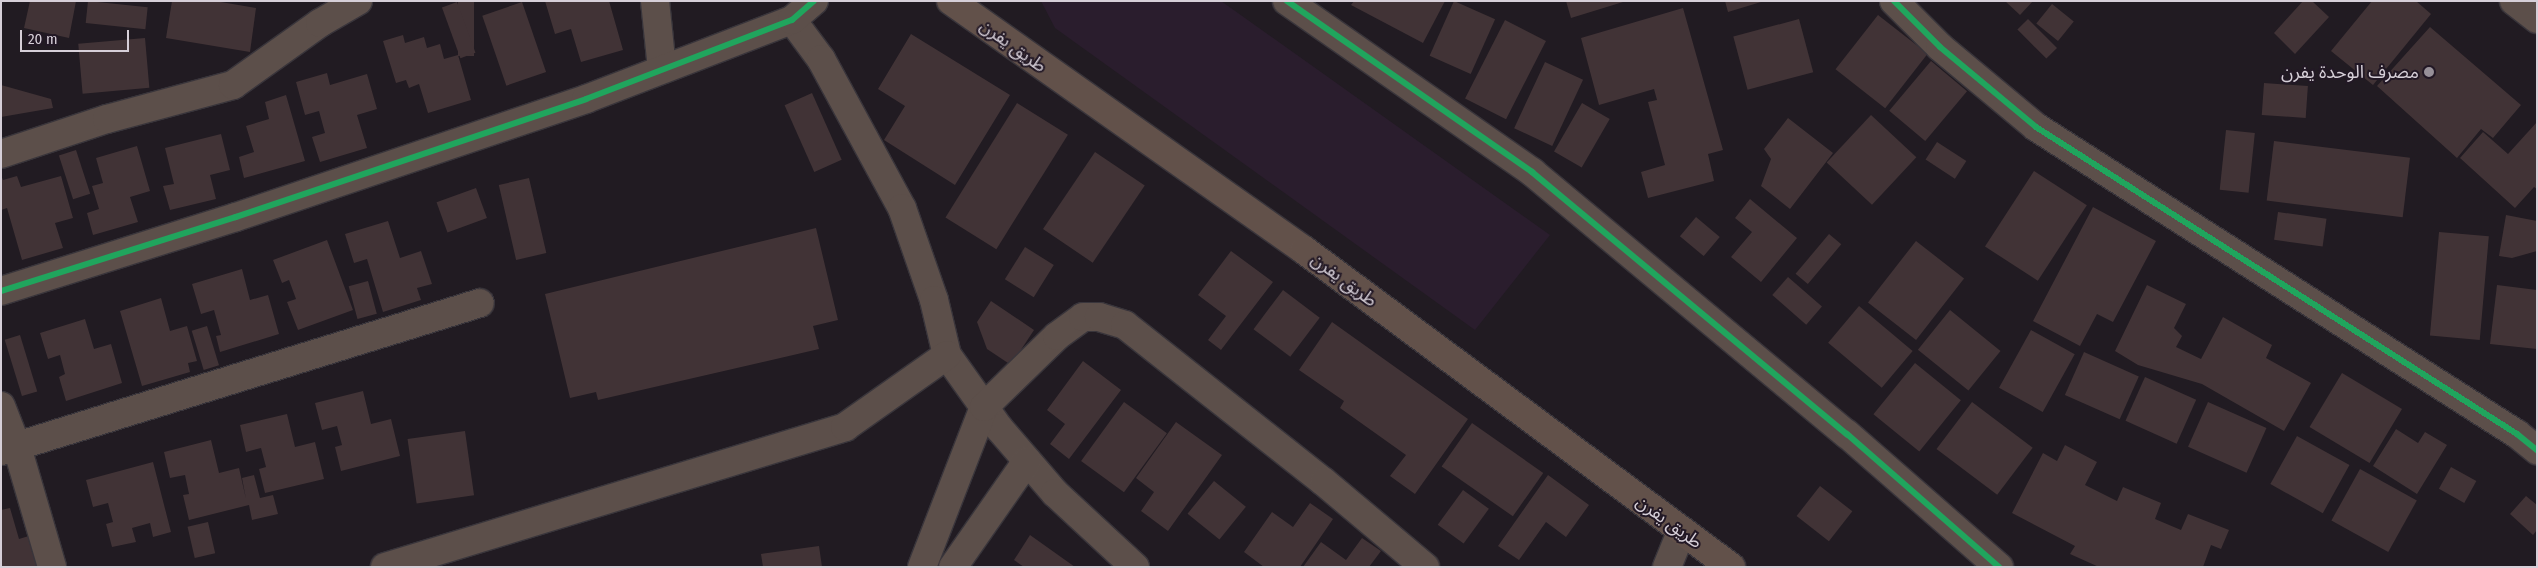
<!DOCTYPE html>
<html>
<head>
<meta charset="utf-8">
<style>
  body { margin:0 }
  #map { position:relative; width:2538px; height:568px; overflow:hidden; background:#211b22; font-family:"Fira Sans Condensed","Noto Sans Arabic",sans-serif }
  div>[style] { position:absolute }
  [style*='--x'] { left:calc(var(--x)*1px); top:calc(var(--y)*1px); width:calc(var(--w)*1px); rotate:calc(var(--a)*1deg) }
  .built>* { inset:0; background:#2a1d2d }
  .building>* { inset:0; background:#413336; transform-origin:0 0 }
  .roads { filter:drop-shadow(1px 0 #39353b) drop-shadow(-1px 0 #39353b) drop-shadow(0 1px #39353b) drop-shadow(0 -1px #39353b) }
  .street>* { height:28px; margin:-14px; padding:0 14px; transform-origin:14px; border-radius:14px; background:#5c4f4a }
  .secondary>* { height:28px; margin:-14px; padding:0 14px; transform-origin:14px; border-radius:14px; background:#62514a }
  .cycleway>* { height:6px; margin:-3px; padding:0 3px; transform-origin:3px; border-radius:3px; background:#20a55d }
  .dots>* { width:14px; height:14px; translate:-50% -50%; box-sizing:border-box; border:2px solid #221825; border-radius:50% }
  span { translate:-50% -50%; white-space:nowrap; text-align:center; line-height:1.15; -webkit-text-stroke:4px #221825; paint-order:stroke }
  .street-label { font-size:18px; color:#d6cfd8 }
  .poi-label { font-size:18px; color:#d6cfd8 }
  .right { translate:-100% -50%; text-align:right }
  .frame { position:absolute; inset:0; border:2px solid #d6cfd8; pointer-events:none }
  .scale { position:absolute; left:20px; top:30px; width:109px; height:22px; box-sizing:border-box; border:2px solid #d6cfd8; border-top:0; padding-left:6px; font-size:15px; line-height:18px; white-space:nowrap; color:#d6cfd8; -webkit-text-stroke:4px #221825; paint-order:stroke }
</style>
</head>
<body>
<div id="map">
  <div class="built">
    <div style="clip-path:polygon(1041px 1px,1221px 1px,1550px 235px,1475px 330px,1055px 28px)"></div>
  </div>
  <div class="building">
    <div style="clip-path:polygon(30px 1px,76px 1px,69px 38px,24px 28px)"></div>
    <div style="left:88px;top:1px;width:60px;height:22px;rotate:6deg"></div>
    <div style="clip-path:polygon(172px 1px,215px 1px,256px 8px,250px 52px,166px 38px)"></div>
    <div style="left:458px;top:1px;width:16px;height:55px"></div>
    <div style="clip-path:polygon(545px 1px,609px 1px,623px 50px,581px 62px,571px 29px,555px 34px)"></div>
    <div style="clip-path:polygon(1354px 1px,1445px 1px,1423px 43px,1351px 5px)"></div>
    <div style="left:1454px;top:1px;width:45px;height:60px;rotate:24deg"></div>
    <div style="clip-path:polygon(1566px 1px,1623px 1px,1623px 2px,1571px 18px)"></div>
    <div style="clip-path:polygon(1725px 1px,1761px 1px,1761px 2px,1728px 12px)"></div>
    <div style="clip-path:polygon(2005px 1px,2033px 1px,2020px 15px)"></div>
    <div style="clip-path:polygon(2303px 1px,2312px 1px,2329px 17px,2295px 54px,2274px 33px)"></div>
    <div style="clip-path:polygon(2372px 1px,2416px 1px,2431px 14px,2373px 85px,2331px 51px)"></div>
    <div style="left:457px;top:2px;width:54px;height:16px;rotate:70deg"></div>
    <div style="left:522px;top:2px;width:74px;height:42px;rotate:71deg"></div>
    <div style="left:2052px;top:4px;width:28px;height:25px;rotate:39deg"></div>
    <div style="clip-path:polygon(1683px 8px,1723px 150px,1708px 154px,1714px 181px,1648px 198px,1641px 172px,1665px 165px,1648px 102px,1657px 100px,1654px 89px,1599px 105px,1581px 38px)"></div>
    <div style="left:1878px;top:15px;width:63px;height:69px;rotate:38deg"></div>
    <div style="left:1799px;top:19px;width:55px;height:68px;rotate:75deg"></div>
    <div style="left:2028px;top:19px;width:41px;height:15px;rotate:45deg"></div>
    <div style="left:1505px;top:20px;width:46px;height:88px;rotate:27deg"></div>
    <div style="clip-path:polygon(2430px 27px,2521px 105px,2493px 138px,2481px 129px,2457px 158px,2377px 86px)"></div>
    <div style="clip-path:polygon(911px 34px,1010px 95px,955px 185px,884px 140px,905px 106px,878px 89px)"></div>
    <div style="clip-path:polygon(403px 35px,405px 43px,424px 37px,427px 48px,440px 44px,444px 59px,458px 55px,471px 100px,428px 113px,419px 84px,409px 88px,406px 80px,396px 83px,383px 41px)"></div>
    <div style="left:145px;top:38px;width:50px;height:67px;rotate:85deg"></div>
    <div style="left:1931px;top:61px;width:47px;height:65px;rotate:40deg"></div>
    <div style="left:1545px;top:62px;width:42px;height:73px;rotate:25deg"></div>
    <div style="clip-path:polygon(327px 73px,330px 85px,367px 74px,377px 109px,357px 115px,367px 148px,320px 162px,312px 137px,325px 133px,319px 111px,305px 115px,296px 82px)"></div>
    <div style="left:2264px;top:83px;width:44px;height:32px;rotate:4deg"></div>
    <div style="clip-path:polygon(1px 85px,51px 99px,53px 108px,1px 117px)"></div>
    <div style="left:812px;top:93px;width:73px;height:30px;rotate:66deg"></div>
    <div style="clip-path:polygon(286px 95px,305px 161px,244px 178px,239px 157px,254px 152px,246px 126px,269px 119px,265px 102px)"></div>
    <div style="left:1017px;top:103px;width:60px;height:135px;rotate:32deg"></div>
    <div style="left:1582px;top:103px;width:32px;height:56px;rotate:30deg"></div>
    <div style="left:1871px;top:115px;width:62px;height:65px;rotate:43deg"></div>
    <div style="clip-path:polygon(1788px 118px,1833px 153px,1790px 209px,1761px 186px,1771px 159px,1764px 149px)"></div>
    <div style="clip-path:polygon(2537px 122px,2537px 189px,2534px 187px,2515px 208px,2460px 158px,2483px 132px,2508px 154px)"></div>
    <div style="left:2226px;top:130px;width:29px;height:60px;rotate:6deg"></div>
    <div style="clip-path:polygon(221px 134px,230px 170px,210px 175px,216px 199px,170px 210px,163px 186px,174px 184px,165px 148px)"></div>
    <div style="left:2274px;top:141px;width:137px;height:60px;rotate:7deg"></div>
    <div style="left:1937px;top:142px;width:35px;height:21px;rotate:33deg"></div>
    <div style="clip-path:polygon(137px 146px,150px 191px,130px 197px,138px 222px,93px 235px,87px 213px,99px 209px,92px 186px,103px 183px,96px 158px)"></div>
    <div style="left:76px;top:150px;width:46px;height:18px;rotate:72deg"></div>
    <div style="left:1095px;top:152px;width:60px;height:93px;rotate:34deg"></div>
    <div style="left:2034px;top:171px;width:63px;height:90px;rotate:33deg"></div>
    <div style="clip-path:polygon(1px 175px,3px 180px,17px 176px,21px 187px,61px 176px,73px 218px,55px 223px,63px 248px,22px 260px,7px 208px,1px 210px)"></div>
    <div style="left:529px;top:178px;width:77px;height:31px;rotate:77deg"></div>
    <div style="left:476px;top:188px;width:32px;height:42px;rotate:70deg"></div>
    <div style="clip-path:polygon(1750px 199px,1797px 238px,1761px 282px,1731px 257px,1752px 232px,1735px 218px)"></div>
    <div style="clip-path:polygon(2093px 207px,2156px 241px,2113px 322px,2097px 314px,2080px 346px,2033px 321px)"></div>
    <div style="left:2278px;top:212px;width:49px;height:28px;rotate:8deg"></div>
    <div style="clip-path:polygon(2506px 215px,2537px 221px,2537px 251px,2512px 258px,2499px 256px)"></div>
    <div style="left:1696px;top:217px;width:31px;height:25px;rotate:40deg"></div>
    <div style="clip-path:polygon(388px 221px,400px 258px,421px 251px,432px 284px,417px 288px,421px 300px,383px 312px,367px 259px,354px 263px,345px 234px)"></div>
    <div style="clip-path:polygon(816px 228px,838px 320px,813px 326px,819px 349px,598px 400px,596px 392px,570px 398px,545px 294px)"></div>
    <div style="left:2439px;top:232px;width:50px;height:104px;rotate:5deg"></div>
    <div style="left:1829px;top:234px;width:16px;height:52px;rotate:40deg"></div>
    <div style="clip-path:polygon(327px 240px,353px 310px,298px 330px,287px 302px,296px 299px,289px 280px,282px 283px,273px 260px)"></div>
    <div style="left:1916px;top:241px;width:61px;height:78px;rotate:38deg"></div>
    <div style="left:1025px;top:247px;width:34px;height:38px;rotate:32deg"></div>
    <div style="clip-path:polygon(1231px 251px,1273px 282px,1221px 350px,1208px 340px,1226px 316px,1198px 295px)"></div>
    <div style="clip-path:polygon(242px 269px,250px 300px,268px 295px,279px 334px,220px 352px,216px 336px,221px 335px,214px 310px,201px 314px,192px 284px)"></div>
    <div style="left:1788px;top:277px;width:45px;height:24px;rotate:41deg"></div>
    <div style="left:368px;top:281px;width:34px;height:20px;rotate:75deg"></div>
    <div style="clip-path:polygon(2147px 285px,2186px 304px,2174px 328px,2182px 336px,2176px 347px,2201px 359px,2223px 317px,2272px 345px,2266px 358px,2311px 383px,2284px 431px,2202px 384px,2138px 365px,2115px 351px)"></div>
    <div style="clip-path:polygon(2497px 285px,2537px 290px,2537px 349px,2490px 344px)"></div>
    <div style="left:1283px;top:290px;width:46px;height:49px;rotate:37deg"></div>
    <div style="clip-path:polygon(161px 298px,170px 331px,187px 326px,197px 361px,188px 363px,190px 372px,142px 386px,120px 311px)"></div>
    <div style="clip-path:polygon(991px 301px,1034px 330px,1011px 365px,987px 349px,977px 322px)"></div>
    <div style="left:1859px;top:306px;width:70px;height:48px;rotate:40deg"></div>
    <div style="left:1950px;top:310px;width:65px;height:51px;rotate:39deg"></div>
    <div style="clip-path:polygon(85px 319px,94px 349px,111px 344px,122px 383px,66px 401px,59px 377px,65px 374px,60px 355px,48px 359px,40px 333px)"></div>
    <div style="clip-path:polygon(1332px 322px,1468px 419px,1415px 494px,1390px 476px,1406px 455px,1340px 408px,1344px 401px,1299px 370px)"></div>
    <div style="left:207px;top:326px;width:41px;height:16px;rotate:73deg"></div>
    <div style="left:2031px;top:330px;width:50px;height:66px;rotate:29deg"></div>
    <div style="left:20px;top:335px;width:59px;height:16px;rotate:73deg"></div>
    <div style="left:2084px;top:352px;width:60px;height:47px;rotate:24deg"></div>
    <div style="clip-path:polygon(1083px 361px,1121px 390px,1069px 459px,1050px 444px,1065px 424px,1047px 410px)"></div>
    <div style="left:1915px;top:363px;width:59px;height:66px;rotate:39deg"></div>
    <div style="left:2342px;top:373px;width:70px;height:63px;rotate:31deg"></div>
    <div style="left:2145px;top:377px;width:56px;height:48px;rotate:24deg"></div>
    <div style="clip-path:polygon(363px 391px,371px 424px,391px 419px,400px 456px,341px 471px,335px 447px,342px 445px,337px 426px,322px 430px,315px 403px)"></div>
    <div style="left:1124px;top:402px;width:53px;height:73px;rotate:36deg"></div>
    <div style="left:1972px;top:402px;width:76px;height:59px;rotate:37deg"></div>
    <div style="left:2208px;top:402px;width:64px;height:49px;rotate:24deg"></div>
    <div style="clip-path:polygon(287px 414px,295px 447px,315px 442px,324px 479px,265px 493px,259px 469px,266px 467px,261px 448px,246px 452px,240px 425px)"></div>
    <div style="clip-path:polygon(1176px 422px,1222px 455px,1168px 531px,1141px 511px,1154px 492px,1136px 478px)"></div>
    <div style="left:1472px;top:423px;width:87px;height:53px;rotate:35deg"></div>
    <div style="clip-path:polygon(2396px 429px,2418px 443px,2425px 432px,2447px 445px,2417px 494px,2373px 466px)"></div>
    <div style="left:465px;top:431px;width:65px;height:58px;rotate:82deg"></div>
    <div style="left:2297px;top:436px;width:60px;height:55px;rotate:29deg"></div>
    <div style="clip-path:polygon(211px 440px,219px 473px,239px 468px,246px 499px,242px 478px,254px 475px,260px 498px,273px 495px,278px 514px,252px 520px,249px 505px,189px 520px,183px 495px,189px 494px,185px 475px,170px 478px,164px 452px)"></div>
    <div style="clip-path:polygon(2065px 445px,2097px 462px,2085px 485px,2117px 501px,2123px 487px,2161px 503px,2155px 519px,2181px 530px,2188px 514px,2229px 530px,2221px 549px,2211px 545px,2203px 567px,2099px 567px,2070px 554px,2075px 546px,2012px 513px,2043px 453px,2057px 461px)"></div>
    <div style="clip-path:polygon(153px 462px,171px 532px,153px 537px,150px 523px,132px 528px,136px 542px,112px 547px,106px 524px,113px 522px,108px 503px,93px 507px,86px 480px)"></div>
    <div style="left:2451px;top:467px;width:29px;height:25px;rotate:29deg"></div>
    <div style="left:2360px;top:469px;width:65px;height:59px;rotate:29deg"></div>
    <div style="clip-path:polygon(1548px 475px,1589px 505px,1566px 537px,1546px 522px,1519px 560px,1498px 546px)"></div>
    <div style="left:1214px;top:481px;width:41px;height:42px;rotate:39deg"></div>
    <div style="left:1820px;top:486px;width:41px;height:38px;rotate:38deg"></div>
    <div style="left:1463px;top:490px;width:32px;height:43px;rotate:36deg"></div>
    <div style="clip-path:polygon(2526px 496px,2537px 505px,2537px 530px,2533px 535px,2510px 514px)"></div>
    <div style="clip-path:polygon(1310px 503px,1333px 519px,1300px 567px,1264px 567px,1244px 552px,1272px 512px,1293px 527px)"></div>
    <div style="clip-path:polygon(10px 508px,19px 539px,32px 535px,41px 567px,1px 567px,1px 510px)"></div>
    <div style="left:208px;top:522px;width:32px;height:21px;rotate:77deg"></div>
    <div style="clip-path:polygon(1030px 535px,1075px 567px,1024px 567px,1014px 560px)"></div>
    <div style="clip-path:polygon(1362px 538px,1381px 551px,1369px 567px,1303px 567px,1321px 542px,1346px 560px)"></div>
    <div style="clip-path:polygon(819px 546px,822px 567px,763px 567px,761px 554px)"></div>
  </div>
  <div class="roads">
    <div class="street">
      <div style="--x:655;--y:1;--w:68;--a:84.1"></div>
      <div style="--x:1287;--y:1;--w:299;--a:34.9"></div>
      <div style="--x:1532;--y:172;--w:410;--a:39.8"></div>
      <div style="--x:1847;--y:434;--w:202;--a:41.2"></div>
      <div style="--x:1894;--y:1;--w:65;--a:45"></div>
      <div style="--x:1940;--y:47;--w:125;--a:39.8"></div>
      <div style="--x:2036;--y:127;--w:571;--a:32.55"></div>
      <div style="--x:2517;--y:434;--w:26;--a:39"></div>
      <div style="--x:2514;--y:1;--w:29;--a:38"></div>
      <div style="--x:792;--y:20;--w:49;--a:53.4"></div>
      <div style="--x:821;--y:59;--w:170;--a:61.5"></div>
      <div style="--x:902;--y:208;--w:97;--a:70.8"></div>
      <div style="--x:934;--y:300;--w:57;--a:76.7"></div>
      <div style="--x:947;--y:355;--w:90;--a:54.5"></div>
      <div style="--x:999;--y:428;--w:86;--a:49.3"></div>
      <div style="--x:1055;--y:493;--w:109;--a:42.8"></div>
      <div style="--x:1;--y:154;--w:112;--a:-18.3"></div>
      <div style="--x:107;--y:119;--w:131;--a:-15.1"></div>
      <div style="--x:233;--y:85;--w:107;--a:-35.5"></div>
      <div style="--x:320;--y:23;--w:44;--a:-30.1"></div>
      <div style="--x:1;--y:291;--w:246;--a:-17.5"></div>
      <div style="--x:236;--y:217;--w:369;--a:-18.6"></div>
      <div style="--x:586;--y:99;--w:221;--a:-21"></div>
      <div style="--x:792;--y:20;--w:29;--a:-41"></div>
      <div style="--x:1;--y:406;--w:44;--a:68.7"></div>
      <div style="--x:17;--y:447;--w:125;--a:73.7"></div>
      <div style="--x:1;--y:451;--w:501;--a:-17.17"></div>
      <div style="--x:385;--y:567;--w:481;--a:-16.9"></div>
      <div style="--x:845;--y:427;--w:125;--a:-35.2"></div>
      <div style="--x:922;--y:567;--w:172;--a:-68.8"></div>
      <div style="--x:984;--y:407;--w:102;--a:-44.2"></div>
      <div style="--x:1057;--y:336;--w:32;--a:-36"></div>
      <div style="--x:1083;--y:317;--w:16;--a:0"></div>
      <div style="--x:1099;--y:317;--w:27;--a:17"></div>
      <div style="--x:1125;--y:325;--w:253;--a:38.3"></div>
      <div style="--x:1324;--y:482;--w:132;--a:40.1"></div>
      <div style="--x:953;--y:567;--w:129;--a:-55.1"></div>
      <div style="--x:1667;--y:567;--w:38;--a:-68"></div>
    </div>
    <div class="secondary">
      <div style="--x:951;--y:1;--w:432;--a:35.2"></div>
      <div style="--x:1304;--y:250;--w:532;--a:36.59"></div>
    </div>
  </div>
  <div class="cycleway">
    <div style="--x:1287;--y:1;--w:299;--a:34.9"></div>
    <div style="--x:1532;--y:172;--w:410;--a:39.8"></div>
    <div style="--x:1847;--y:434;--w:202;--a:41.2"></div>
    <div style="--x:1894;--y:1;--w:65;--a:45"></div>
    <div style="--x:1940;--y:47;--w:125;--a:39.8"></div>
    <div style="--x:2036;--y:127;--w:571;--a:32.55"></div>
    <div style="--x:2517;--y:434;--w:26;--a:39"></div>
    <div style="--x:1;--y:291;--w:246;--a:-17.5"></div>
    <div style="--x:236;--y:217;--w:369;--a:-18.6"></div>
    <div style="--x:586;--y:99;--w:221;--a:-21"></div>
    <div style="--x:792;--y:20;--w:29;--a:-41"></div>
  </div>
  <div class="dots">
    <div style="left:2429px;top:72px;background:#979098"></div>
  </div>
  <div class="street-label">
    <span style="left:1013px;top:46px;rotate:36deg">طريق يفرن</span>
    <span style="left:1344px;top:280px;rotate:37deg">طريق يفرن</span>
    <span style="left:1669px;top:522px;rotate:36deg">طريق يفرن</span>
  </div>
  <div class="poi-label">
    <span class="right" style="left:2419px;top:72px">مصرف الوحدة يفرن</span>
  </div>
  <div class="frame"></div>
  <div class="scale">20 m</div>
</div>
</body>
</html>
